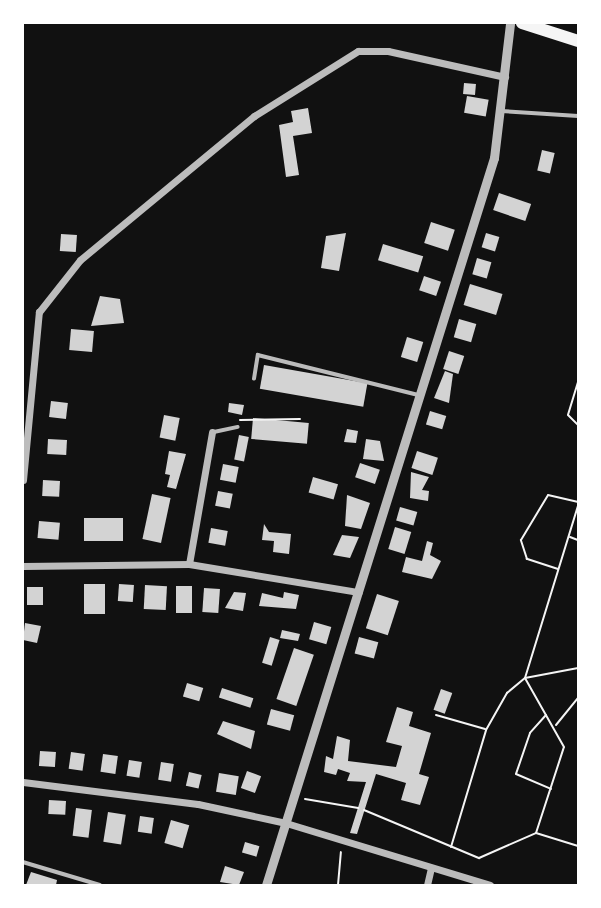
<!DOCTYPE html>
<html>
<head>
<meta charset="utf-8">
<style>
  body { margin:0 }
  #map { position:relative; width:601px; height:908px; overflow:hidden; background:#111; font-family:Mulish,sans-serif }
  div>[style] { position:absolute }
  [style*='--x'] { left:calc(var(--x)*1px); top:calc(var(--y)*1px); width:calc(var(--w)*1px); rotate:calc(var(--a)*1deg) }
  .building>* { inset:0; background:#d3d3d3; transform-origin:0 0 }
  .path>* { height:2px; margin:-1px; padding:0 1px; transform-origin:1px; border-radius:1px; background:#f5f5f5 }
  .service>* { height:3.5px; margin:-1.75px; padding:0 1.75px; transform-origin:1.75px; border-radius:1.75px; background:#bcbcbc }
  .minor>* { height:7px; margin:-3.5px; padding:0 3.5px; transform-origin:3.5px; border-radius:3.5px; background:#bcbcbc }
  .tertiary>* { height:9px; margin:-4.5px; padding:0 4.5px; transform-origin:4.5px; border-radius:4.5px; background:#bcbcbc }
  .motorway>* { height:12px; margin:-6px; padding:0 6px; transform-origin:6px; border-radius:6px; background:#f5f5f5 }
  span { translate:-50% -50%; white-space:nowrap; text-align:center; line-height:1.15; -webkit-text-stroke:5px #fff; paint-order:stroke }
  .frame { position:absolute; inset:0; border:24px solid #fff; pointer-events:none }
</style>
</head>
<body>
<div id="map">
  <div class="building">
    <div style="left:464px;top:83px;width:12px;height:11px;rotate:5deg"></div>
    <div style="left:467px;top:96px;width:22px;height:17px;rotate:10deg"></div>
    <div style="clip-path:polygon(308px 108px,312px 133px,293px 136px,299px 175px,286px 177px,279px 125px,293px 122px,291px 111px)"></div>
    <div style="left:542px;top:150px;width:13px;height:21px;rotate:13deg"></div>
    <div style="left:499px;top:193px;width:34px;height:18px;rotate:19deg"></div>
    <div style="left:431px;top:222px;width:25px;height:22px;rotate:18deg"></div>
    <div style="clip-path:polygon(346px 233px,339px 271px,321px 268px,326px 236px)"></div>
    <div style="left:486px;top:233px;width:14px;height:15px;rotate:17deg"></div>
    <div style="left:61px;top:234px;width:16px;height:17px;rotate:4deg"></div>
    <div style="left:383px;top:244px;width:42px;height:17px;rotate:17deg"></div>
    <div style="left:477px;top:258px;width:15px;height:17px;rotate:16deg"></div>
    <div style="left:424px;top:276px;width:18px;height:15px;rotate:19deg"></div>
    <div style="left:470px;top:284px;width:34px;height:22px;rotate:17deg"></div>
    <div style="clip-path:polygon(100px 296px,120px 299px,124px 323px,91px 326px)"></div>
    <div style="left:459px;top:319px;width:18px;height:19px;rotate:16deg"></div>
    <div style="left:71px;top:329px;width:23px;height:21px;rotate:5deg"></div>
    <div style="left:407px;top:337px;width:17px;height:21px;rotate:17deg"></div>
    <div style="left:449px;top:351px;width:16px;height:19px;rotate:18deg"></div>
    <div style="left:264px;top:365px;width:105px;height:24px;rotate:10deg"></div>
    <div style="clip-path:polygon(445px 371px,453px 374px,449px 403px,434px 398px)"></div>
    <div style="left:51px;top:401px;width:17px;height:16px;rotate:7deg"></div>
    <div style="clip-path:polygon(229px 403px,244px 405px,242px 415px,228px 412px)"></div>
    <div style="left:430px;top:411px;width:17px;height:14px;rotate:17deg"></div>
    <div style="left:164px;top:415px;width:16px;height:23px;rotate:11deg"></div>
    <div style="left:253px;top:418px;width:56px;height:21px;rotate:5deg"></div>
    <div style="clip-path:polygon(347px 429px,358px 431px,356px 443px,344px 442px)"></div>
    <div style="left:239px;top:435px;width:10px;height:25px;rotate:11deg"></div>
    <div style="left:48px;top:439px;width:19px;height:15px;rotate:3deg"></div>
    <div style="clip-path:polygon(366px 439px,380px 441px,384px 461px,363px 459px)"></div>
    <div style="clip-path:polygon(169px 451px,186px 454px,176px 489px,167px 487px,170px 475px,165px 474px)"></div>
    <div style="left:417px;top:451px;width:22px;height:18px;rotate:18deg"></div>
    <div style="left:360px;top:463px;width:21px;height:15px;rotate:19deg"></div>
    <div style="left:223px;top:464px;width:16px;height:16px;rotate:11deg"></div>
    <div style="clip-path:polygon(411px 472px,429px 477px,422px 490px,429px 491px,428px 501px,410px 498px)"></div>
    <div style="left:313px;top:477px;width:26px;height:16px;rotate:16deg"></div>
    <div style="left:43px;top:480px;width:17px;height:16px;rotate:3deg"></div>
    <div style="left:218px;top:491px;width:15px;height:15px;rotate:11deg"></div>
    <div style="left:152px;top:494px;width:19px;height:46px;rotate:12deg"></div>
    <div style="clip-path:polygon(347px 495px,370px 503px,361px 529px,345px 526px)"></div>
    <div style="left:400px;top:507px;width:18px;height:14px;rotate:16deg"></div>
    <div style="left:84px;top:518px;width:39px;height:23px"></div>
    <div style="left:39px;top:521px;width:21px;height:17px;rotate:5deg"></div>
    <div style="clip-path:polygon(264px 524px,269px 532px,291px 534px,289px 554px,273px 552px,274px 541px,262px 540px)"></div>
    <div style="left:395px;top:527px;width:17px;height:23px;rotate:17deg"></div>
    <div style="left:211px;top:528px;width:17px;height:15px;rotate:10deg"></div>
    <div style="clip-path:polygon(342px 535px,359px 537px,350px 558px,333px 555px)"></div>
    <div style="clip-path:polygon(427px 541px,433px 543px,430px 555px,441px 561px,432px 579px,402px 572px,406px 557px,422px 561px)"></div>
    <div style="left:84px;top:584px;width:21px;height:30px"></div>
    <div style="left:119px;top:584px;width:15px;height:17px;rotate:4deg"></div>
    <div style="left:145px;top:585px;width:22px;height:24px;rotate:3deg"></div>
    <div style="left:176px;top:586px;width:16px;height:27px"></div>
    <div style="left:27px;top:587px;width:16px;height:18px"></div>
    <div style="left:204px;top:588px;width:16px;height:24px;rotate:4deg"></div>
    <div style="clip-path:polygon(234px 592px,246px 593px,243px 611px,225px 608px)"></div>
    <div style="clip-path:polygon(284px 592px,299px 595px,296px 609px,259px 606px,262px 593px,283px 598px)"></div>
    <div style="left:377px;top:594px;width:23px;height:36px;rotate:18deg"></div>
    <div style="left:314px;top:622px;width:18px;height:18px;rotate:16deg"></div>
    <div style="clip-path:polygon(25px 623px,41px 626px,37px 643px,23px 640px)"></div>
    <div style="clip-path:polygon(282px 630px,300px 634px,298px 641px,280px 638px)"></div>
    <div style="left:270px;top:637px;width:10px;height:27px;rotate:17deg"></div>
    <div style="left:359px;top:637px;width:20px;height:17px;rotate:15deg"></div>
    <div style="left:294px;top:648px;width:21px;height:54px;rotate:19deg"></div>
    <div style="left:187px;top:683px;width:17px;height:14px;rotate:17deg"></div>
    <div style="left:222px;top:688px;width:33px;height:10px;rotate:18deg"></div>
    <div style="left:441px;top:689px;width:12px;height:22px;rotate:20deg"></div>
    <div style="clip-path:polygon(397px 707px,413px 712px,409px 726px,431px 733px,419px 774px,429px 777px,420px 805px,401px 800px,406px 783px,376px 774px,357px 834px,350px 833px,366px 782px,347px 781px,350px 773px,338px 769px,336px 775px,324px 772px,326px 756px,333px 759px,337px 736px,350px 740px,348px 761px,396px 767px,402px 746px,386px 742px)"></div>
    <div style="left:271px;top:709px;width:24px;height:16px;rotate:15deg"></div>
    <div style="clip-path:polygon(223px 721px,255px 731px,251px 749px,217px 734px)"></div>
    <div style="left:40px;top:751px;width:16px;height:15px;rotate:4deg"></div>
    <div style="left:71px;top:752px;width:14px;height:17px;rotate:8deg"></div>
    <div style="left:103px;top:754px;width:15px;height:18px;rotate:8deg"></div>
    <div style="left:129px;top:760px;width:13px;height:16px;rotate:9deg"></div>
    <div style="left:161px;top:762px;width:13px;height:18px;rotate:9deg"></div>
    <div style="left:247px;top:771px;width:15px;height:18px;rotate:20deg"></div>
    <div style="left:189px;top:772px;width:13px;height:14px;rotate:13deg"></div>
    <div style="left:219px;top:773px;width:20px;height:19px;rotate:9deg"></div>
    <div style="left:49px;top:800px;width:17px;height:14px;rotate:3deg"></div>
    <div style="left:76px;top:808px;width:16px;height:28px;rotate:7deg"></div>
    <div style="left:108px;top:812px;width:18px;height:30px;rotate:9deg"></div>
    <div style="left:140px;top:816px;width:14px;height:16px;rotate:8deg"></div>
    <div style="left:171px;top:820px;width:19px;height:24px;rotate:16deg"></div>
    <div style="left:245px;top:842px;width:15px;height:11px;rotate:16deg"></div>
    <div style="clip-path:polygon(225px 866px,244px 872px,239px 885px,220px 882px)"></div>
    <div style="clip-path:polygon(31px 872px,57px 880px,56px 885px,26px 885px)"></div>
  </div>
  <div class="path">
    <div style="--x:578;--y:382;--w:34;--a:107"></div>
    <div style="--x:568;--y:415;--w:14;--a:45"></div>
    <div style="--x:240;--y:420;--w:60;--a:-1"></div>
    <div style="--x:570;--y:537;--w:9;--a:21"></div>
    <div style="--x:558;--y:569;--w:33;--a:-162"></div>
    <div style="--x:527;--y:559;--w:20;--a:-108"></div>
    <div style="--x:521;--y:540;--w:52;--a:-59"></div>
    <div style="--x:548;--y:495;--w:31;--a:13"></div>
    <div style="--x:436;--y:715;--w:51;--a:15.9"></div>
    <div style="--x:546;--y:715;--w:24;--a:132"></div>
    <div style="--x:530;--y:733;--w:43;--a:108.9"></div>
    <div style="--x:516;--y:774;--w:38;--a:23"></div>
    <div style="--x:556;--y:725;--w:35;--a:-51"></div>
    <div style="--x:305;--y:799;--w:54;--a:9.6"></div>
    <div style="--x:364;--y:810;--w:125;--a:22.7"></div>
    <div style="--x:479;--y:858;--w:62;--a:-23.7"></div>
    <div style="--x:536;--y:833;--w:44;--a:17.2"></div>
    <div style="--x:536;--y:833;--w:90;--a:-72"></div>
    <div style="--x:564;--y:747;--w:79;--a:-119.5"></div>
    <div style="--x:525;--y:678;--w:54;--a:-10.7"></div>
    <div style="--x:451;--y:847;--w:122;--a:-73.3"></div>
    <div style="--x:486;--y:730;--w:43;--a:-60.4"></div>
    <div style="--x:507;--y:693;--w:23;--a:-40"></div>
    <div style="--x:525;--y:678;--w:180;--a:-72.9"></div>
    <div style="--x:338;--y:885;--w:33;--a:-85"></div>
  </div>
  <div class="service">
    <div style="--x:501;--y:111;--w:77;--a:3.7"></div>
    <div style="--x:254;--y:379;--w:24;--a:-81"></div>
    <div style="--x:258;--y:355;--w:166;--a:14"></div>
    <div style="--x:214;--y:432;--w:24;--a:-12"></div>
    <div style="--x:23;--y:862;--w:80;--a:16.6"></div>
  </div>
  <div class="minor">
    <div style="--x:23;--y:480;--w:169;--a:-84.6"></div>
    <div style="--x:39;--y:312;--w:66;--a:-51.7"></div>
    <div style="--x:80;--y:260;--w:226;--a:-39.6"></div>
    <div style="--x:254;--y:116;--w:123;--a:-32"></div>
    <div style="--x:358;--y:51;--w:30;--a:0"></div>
    <div style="--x:388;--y:51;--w:120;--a:12.5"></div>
    <div style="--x:189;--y:564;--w:134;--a:-80.1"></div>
    <div style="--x:23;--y:566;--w:166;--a:-0.7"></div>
    <div style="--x:189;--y:564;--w:172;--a:9.4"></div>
    <div style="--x:23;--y:782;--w:176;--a:7.2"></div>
    <div style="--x:198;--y:804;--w:90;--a:12.2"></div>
    <div style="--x:286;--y:823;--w:213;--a:16.9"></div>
    <div style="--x:427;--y:885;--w:17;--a:-77"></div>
  </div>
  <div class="tertiary">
    <div style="--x:266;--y:885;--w:762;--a:-72.59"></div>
    <div style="--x:494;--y:158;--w:136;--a:-83.2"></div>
  </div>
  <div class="motorway">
    <div style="--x:522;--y:23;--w:59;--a:17.8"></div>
  </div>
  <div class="frame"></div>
</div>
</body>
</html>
